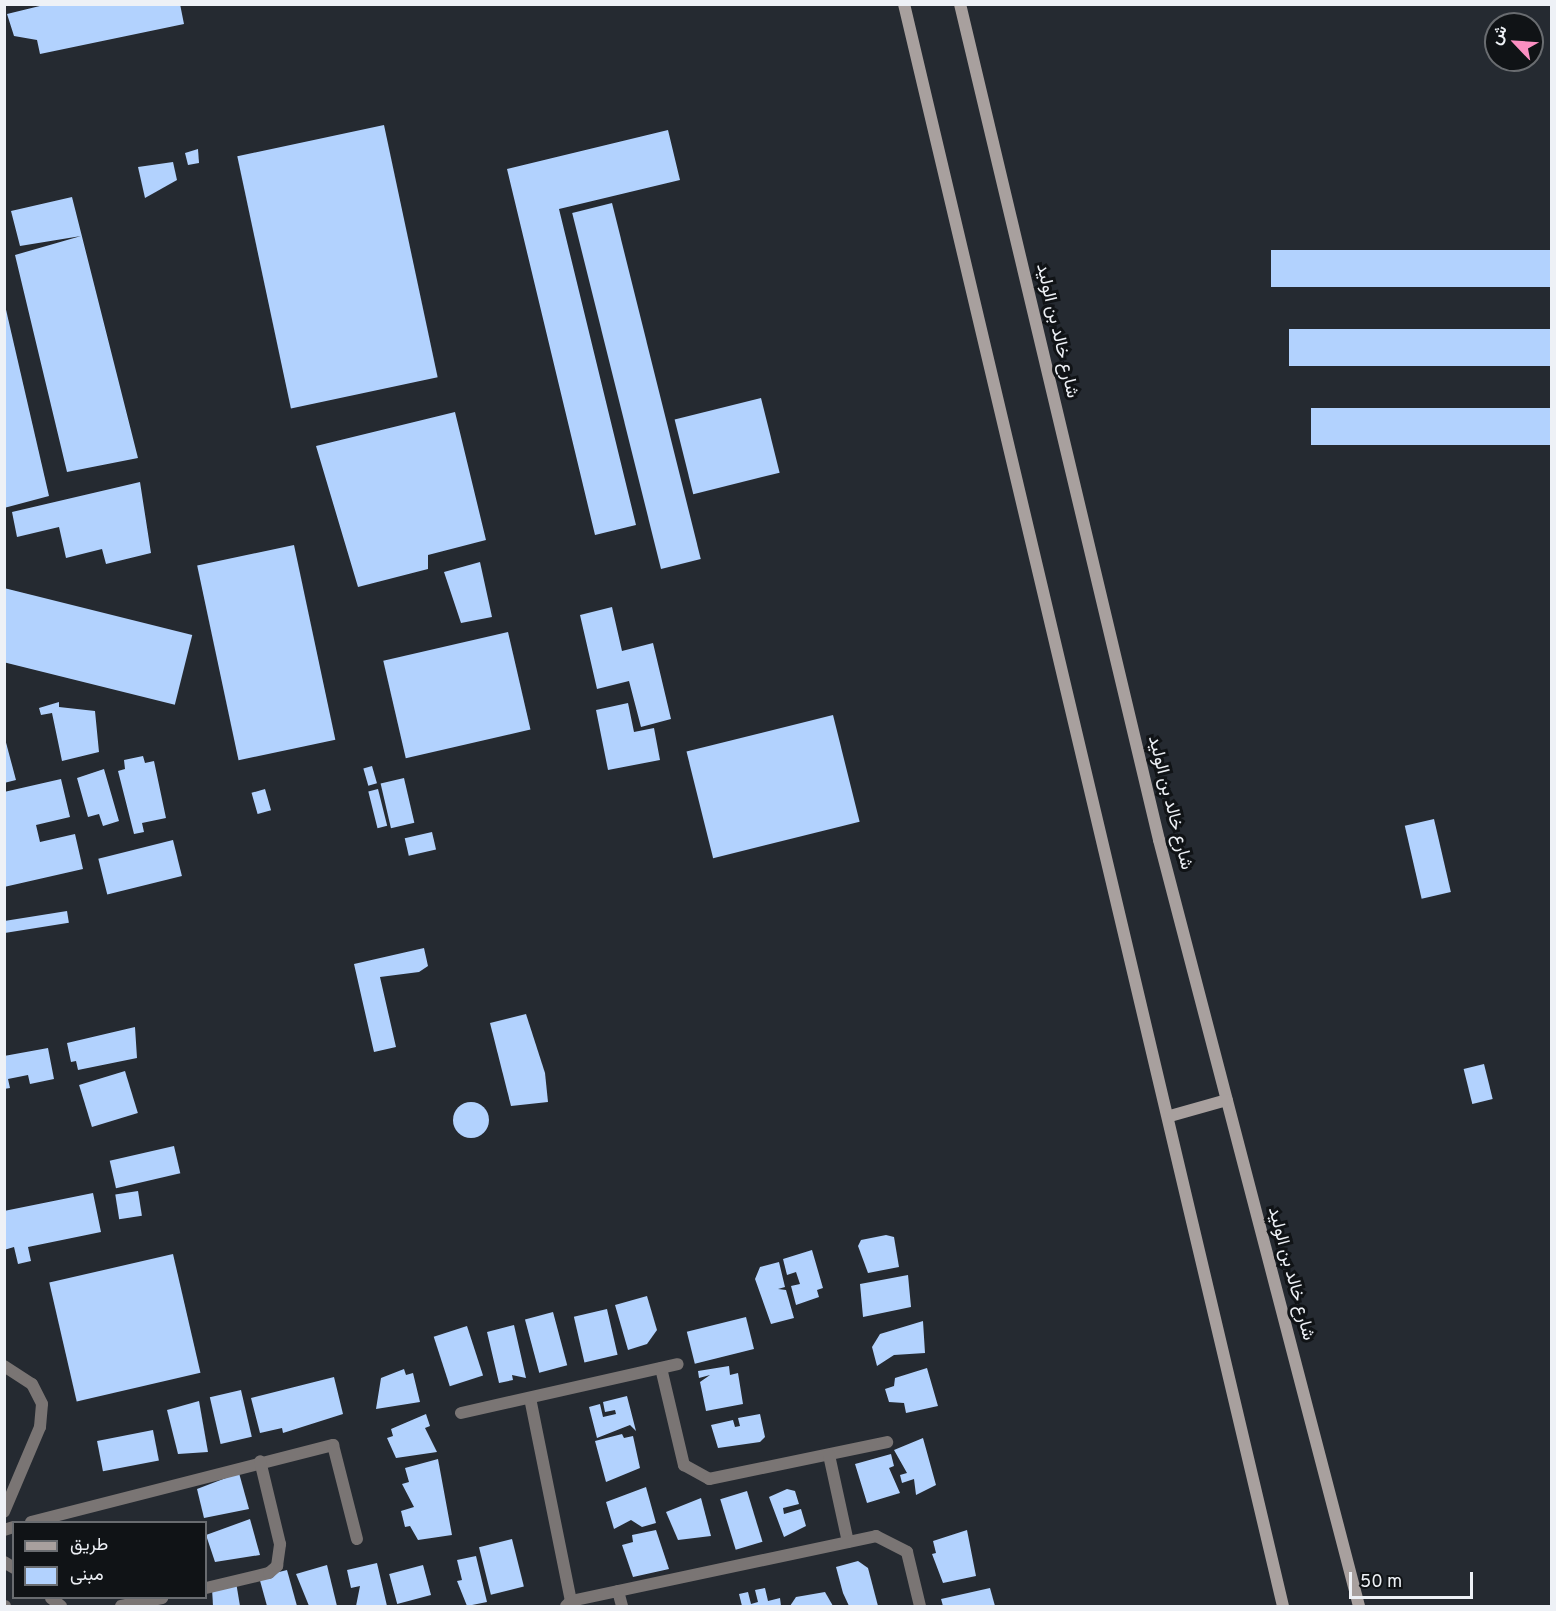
<!DOCTYPE html>
<html>
<head>
<meta charset="utf-8">
<style>
  body { margin:0 }
  #map { position:relative; width:1556px; height:1611px; overflow:hidden; background:#252a31; font-family:Overpass,Vazirmatn,sans-serif }
  div>[style] { position:absolute }
  [style*='--x'] { left:calc(var(--x)*1px); top:calc(var(--y)*1px); width:calc(var(--w)*1px); rotate:calc(var(--a)*1deg) }
  .building>* { inset:0; background:#b2d2fe; transform-origin:0 0 }
  .round { border-radius:50% }
  .minor>* { height:12px; margin:-6px; padding:0 6px; transform-origin:6px; border-radius:6px; background:#7a7574 }
  .tertiary>* { height:12px; margin:-6px; padding:0 6px; transform-origin:6px; border-radius:6px; background:#7a7574 }
  .secondary>* { height:12px; margin:-6px; padding:0 6px; transform-origin:6px; border-radius:6px; background:#a8a09e }
  span { translate:-50% -50%; white-space:nowrap; text-align:center; line-height:1.15; -webkit-text-stroke:6px #101316; paint-order:stroke }
  .street-label { font-size:18px; color:#eef1f6 }
  .frame { position:absolute; inset:0; border:6px solid #eef1f6; pointer-events:none }
  .legend { position:absolute; left:12px; top:1521px; width:195px; height:78px; box-sizing:border-box; background:#101316; border:2px solid #696c70; margin:0; padding:8px 10px; list-style:none; font-size:18px; color:#eef1f6 }
  .legend li { display:flex; align-items:center; gap:12px; height:30px }
  .legend b { width:30px; border:2px solid #696c70 }
  .north { position:absolute; left:1484px; top:12px; width:60px; height:60px; box-sizing:border-box; background:#101316; border:2px solid #696c70; border-radius:50%; rotate:295deg; font-size:16px; font-weight:700; line-height:24px; text-align:center; color:#eef1f6 }
  .north::after { content:''; display:block; margin:auto; width:21px; height:27px; background:#fc8fc2; clip-path:polygon(50% 0,100% 100%,50% 72%,0 100%) }
  .scale { position:absolute; left:1349px; top:1572px; width:124px; height:27px; box-sizing:border-box; border:3px solid #eef1f6; border-top:0; padding-left:8px; font-size:18px; line-height:21px; white-space:nowrap; color:#eef1f6; -webkit-text-stroke:4px #101316; paint-order:stroke }
</style>
</head>
<body>
<div id="map">
  <div class="building">
    <div style="clip-path:polygon(48px 4px,180px 4px,184px 24px,40px 54px,37px 40px,14px 36px,7px 14px)"></div>
    <div style="left:384px;top:125px;width:258px;height:150px;rotate:78deg"></div>
    <div style="clip-path:polygon(668px 130px,680px 180px,559px 209px,636px 525px,595px 535px,507px 169px)"></div>
    <div style="clip-path:polygon(198px 149px,199px 163px,188px 165px,185px 153px)"></div>
    <div style="clip-path:polygon(173px 162px,177px 180px,145px 198px,138px 167px)"></div>
    <div style="clip-path:polygon(72px 197px,138px 458px,67px 472px,15px 255px,81px 236px,20px 246px,11px 211px)"></div>
    <div style="left:612px;top:203px;width:367px;height:41px;rotate:76deg"></div>
    <div style="left:1552px;top:250px;width:37px;height:281px;rotate:90deg"></div>
    <div style="clip-path:polygon(4px 301px,49px 496px,4px 508px)"></div>
    <div style="left:1552px;top:329px;width:37px;height:263px;rotate:90deg"></div>
    <div style="left:761px;top:398px;width:77px;height:89px;rotate:76deg"></div>
    <div style="left:1552px;top:408px;width:37px;height:241px;rotate:90deg"></div>
    <div style="clip-path:polygon(455px 412px,486px 540px,428px 555px,428px 569px,358px 587px,316px 446px)"></div>
    <div style="clip-path:polygon(140px 482px,151px 553px,106px 564px,102px 549px,66px 558px,59px 527px,17px 537px,12px 512px)"></div>
    <div style="left:294px;top:545px;width:199px;height:99px;rotate:78deg"></div>
    <div style="clip-path:polygon(480px 562px,492px 617px,461px 623px,444px 572px)"></div>
    <div style="left:4px;top:588px;width:194px;height:72px;rotate:14deg"></div>
    <div style="clip-path:polygon(612px 607px,622px 651px,653px 643px,671px 719px,641px 727px,629px 681px,597px 689px,580px 615px)"></div>
    <div style="left:508px;top:632px;width:100px;height:128px;rotate:77deg"></div>
    <div style="clip-path:polygon(59px 702px,59px 707px,95px 711px,99px 752px,62px 761px,52px 713px,41px 715px,39px 708px)"></div>
    <div style="clip-path:polygon(628px 703px,634px 732px,654px 728px,660px 760px,608px 770px,596px 710px)"></div>
    <div style="left:833px;top:715px;width:110px;height:151px;rotate:76deg"></div>
    <div style="clip-path:polygon(4px 735px,16px 780px,4px 783px)"></div>
    <div style="clip-path:polygon(143px 756px,145px 763px,154px 761px,166px 818px,142px 823px,144px 832px,134px 834px,118px 771px,125px 769px,124px 760px)"></div>
    <div style="left:372px;top:766px;width:18px;height:9px;rotate:74deg"></div>
    <div style="clip-path:polygon(104px 769px,119px 821px,103px 826px,99px 814px,88px 817px,77px 778px)"></div>
    <div style="left:404px;top:778px;width:46px;height:24px;rotate:77deg"></div>
    <div style="clip-path:polygon(61px 779px,70px 817px,36px 825px,40px 842px,75px 834px,83px 869px,4px 887px,4px 792px)"></div>
    <div style="left:265px;top:789px;width:22px;height:14px;rotate:74deg"></div>
    <div style="left:378px;top:789px;width:38px;height:10px;rotate:76deg"></div>
    <div style="left:1434px;top:819px;width:75px;height:30px;rotate:77deg"></div>
    <div style="left:432px;top:832px;width:18px;height:28px;rotate:77deg"></div>
    <div style="left:173px;top:840px;width:37px;height:77px;rotate:76deg"></div>
    <div style="left:67px;top:911px;width:12px;height:65px;rotate:81deg"></div>
    <div style="clip-path:polygon(424px 948px,428px 966px,419px 972px,380px 977px,396px 1047px,374px 1052px,354px 964px)"></div>
    <div style="clip-path:polygon(526px 1014px,545px 1073px,548px 1102px,511px 1106px,490px 1023px)"></div>
    <div style="clip-path:polygon(135px 1027px,137px 1058px,78px 1070px,76px 1061px,71px 1062px,67px 1043px)"></div>
    <div style="clip-path:polygon(48px 1048px,54px 1079px,30px 1084px,28px 1075px,8px 1079px,10px 1088px,4px 1089px,4px 1056px)"></div>
    <div style="left:1484px;top:1064px;width:36px;height:21px;rotate:76deg"></div>
    <div style="left:125px;top:1071px;width:44px;height:48px;rotate:73deg"></div>
    <div class="round" style="left:453px;top:1102px;width:36px;height:36px"></div>
    <div style="left:174px;top:1146px;width:28px;height:66px;rotate:77deg"></div>
    <div style="left:138px;top:1191px;width:25px;height:23px;rotate:81deg"></div>
    <div style="clip-path:polygon(93px 1193px,101px 1232px,28px 1247px,31px 1261px,18px 1264px,14px 1247px,4px 1250px,4px 1211px)"></div>
    <div style="clip-path:polygon(886px 1235px,894px 1237px,899px 1267px,868px 1273px,858px 1246px,861px 1240px)"></div>
    <div style="clip-path:polygon(812px 1250px,823px 1288px,817px 1290px,819px 1297px,796px 1305px,791px 1286px,800px 1284px,796px 1272px,787px 1275px,783px 1259px)"></div>
    <div style="left:173px;top:1254px;width:122px;height:127px;rotate:77deg"></div>
    <div style="clip-path:polygon(779px 1262px,785px 1287px,778px 1289px,786px 1290px,794px 1318px,771px 1324px,755px 1279px,760px 1267px)"></div>
    <div style="clip-path:polygon(908px 1275px,911px 1307px,863px 1317px,860px 1284px)"></div>
    <div style="clip-path:polygon(647px 1296px,657px 1330px,647px 1344px,628px 1350px,615px 1305px)"></div>
    <div style="left:607px;top:1309px;width:47px;height:34px;rotate:77deg"></div>
    <div style="left:553px;top:1312px;width:55px;height:29px;rotate:75deg"></div>
    <div style="left:746px;top:1317px;width:33px;height:61px;rotate:76deg"></div>
    <div style="clip-path:polygon(923px 1321px,925px 1353px,894px 1355px,877px 1366px,872px 1347px,880px 1334px)"></div>
    <div style="clip-path:polygon(514px 1325px,526px 1378px,512px 1375px,513px 1380px,499px 1383px,487px 1332px)"></div>
    <div style="left:467px;top:1326px;width:52px;height:35px;rotate:72deg"></div>
    <div style="clip-path:polygon(729px 1366px,730px 1375px,738px 1373px,743px 1404px,706px 1411px,700px 1382px,710px 1375px,699px 1378px,698px 1371px)"></div>
    <div style="clip-path:polygon(927px 1368px,938px 1406px,906px 1413px,904px 1403px,889px 1402px,885px 1389px,894px 1386px,895px 1378px)"></div>
    <div style="clip-path:polygon(404px 1369px,406px 1375px,413px 1373px,420px 1402px,376px 1409px,381px 1378px)"></div>
    <div style="clip-path:polygon(334px 1377px,343px 1414px,283px 1433px,282px 1428px,260px 1433px,251px 1398px)"></div>
    <div style="left:241px;top:1390px;width:48px;height:32px;rotate:77deg"></div>
    <div style="clip-path:polygon(627px 1396px,636px 1431px,630px 1425px,597px 1438px,589px 1407px,600px 1404px,603px 1417px,616px 1414px,615px 1410px,605px 1412px,603px 1402px)"></div>
    <div style="clip-path:polygon(199px 1401px,208px 1452px,178px 1454px,167px 1410px)"></div>
    <div style="clip-path:polygon(426px 1414px,430px 1426px,425px 1428px,437px 1452px,396px 1458px,387px 1438px,393px 1436px,391px 1429px)"></div>
    <div style="clip-path:polygon(760px 1414px,765px 1437px,760px 1442px,718px 1448px,711px 1425px,733px 1420px,735px 1427px,740px 1426px,738px 1418px)"></div>
    <div style="left:153px;top:1430px;width:31px;height:57px;rotate:79deg"></div>
    <div style="clip-path:polygon(622px 1434px,624px 1438px,633px 1436px,640px 1468px,606px 1482px,595px 1441px)"></div>
    <div style="clip-path:polygon(923px 1438px,936px 1485px,916px 1495px,914px 1479px,902px 1483px,900px 1475px,907px 1473px,894px 1450px)"></div>
    <div style="clip-path:polygon(891px 1454px,894px 1466px,889px 1468px,900px 1493px,867px 1503px,855px 1464px)"></div>
    <div style="clip-path:polygon(438px 1459px,452px 1535px,418px 1540px,410px 1526px,405px 1527px,401px 1511px,414px 1507px,402px 1484px,409px 1482px,405px 1468px)"></div>
    <div style="clip-path:polygon(239px 1473px,249px 1509px,204px 1518px,197px 1489px)"></div>
    <div style="clip-path:polygon(646px 1487px,656px 1523px,642px 1527px,631px 1520px,614px 1529px,606px 1502px)"></div>
    <div style="clip-path:polygon(787px 1489px,795px 1491px,799px 1504px,783px 1508px,784px 1514px,801px 1509px,806px 1526px,784px 1537px,769px 1497px)"></div>
    <div style="left:747px;top:1491px;width:53px;height:28px;rotate:73deg"></div>
    <div style="clip-path:polygon(701px 1498px,711px 1536px,678px 1540px,666px 1512px)"></div>
    <div style="clip-path:polygon(250px 1519px,260px 1555px,215px 1562px,206px 1535px)"></div>
    <div style="clip-path:polygon(656px 1530px,669px 1569px,633px 1577px,622px 1545px,633px 1542px,632px 1535px)"></div>
    <div style="clip-path:polygon(967px 1530px,976px 1576px,943px 1583px,932px 1554px,936px 1553px,933px 1541px)"></div>
    <div style="left:512px;top:1539px;width:49px;height:34px;rotate:76deg"></div>
    <div style="clip-path:polygon(476px 1556px,487px 1602px,467px 1606px,457px 1581px,462px 1580px,457px 1560px)"></div>
    <div style="clip-path:polygon(858px 1561px,868px 1568px,878px 1606px,849px 1606px,843px 1593px,836px 1567px)"></div>
    <div style="clip-path:polygon(377px 1563px,387px 1606px,356px 1606px,360px 1586px,351px 1588px,347px 1570px)"></div>
    <div style="clip-path:polygon(327px 1565px,337px 1606px,309px 1606px,296px 1574px)"></div>
    <div style="left:423px;top:1565px;width:31px;height:35px;rotate:75deg"></div>
    <div style="clip-path:polygon(287px 1570px,297px 1606px,267px 1606px,259px 1577px)"></div>
    <div style="clip-path:polygon(236px 1582px,240px 1606px,213px 1606px,212px 1588px)"></div>
    <div style="clip-path:polygon(765px 1588px,768px 1601px,780px 1598px,781px 1606px,742px 1606px,739px 1594px,748px 1592px,751px 1604px,758px 1602px,755px 1590px)"></div>
    <div style="clip-path:polygon(990px 1588px,995px 1606px,943px 1606px,941px 1599px)"></div>
    <div style="clip-path:polygon(825px 1592px,833px 1606px,790px 1606px,796px 1597px)"></div>
  </div>
  <div class="minor">
    <div style="--x:4;--y:1366;--w:33;--a:33"></div>
    <div style="--x:32;--y:1384;--w:22;--a:63"></div>
    <div style="--x:42;--y:1404;--w:23;--a:95"></div>
    <div style="--x:40;--y:1427;--w:92;--a:113"></div>
    <div style="--x:661;--y:1368;--w:100;--a:76.7"></div>
    <div style="--x:684;--y:1465;--w:29;--a:29"></div>
    <div style="--x:709;--y:1479;--w:182;--a:-11.7"></div>
    <div style="--x:530;--y:1398;--w:207;--a:78.6"></div>
    <div style="--x:461;--y:1413;--w:222;--a:-12.7"></div>
    <div style="--x:829;--y:1455;--w:89;--a:77.7"></div>
    <div style="--x:31;--y:1522;--w:312;--a:-14.3"></div>
    <div style="--x:333;--y:1445;--w:97;--a:75.7"></div>
    <div style="--x:4;--y:1530;--w:10;--a:-17"></div>
    <div style="--x:206;--y:1588;--w:65;--a:-13.4"></div>
    <div style="--x:269;--y:1573;--w:11;--a:-41"></div>
    <div style="--x:277;--y:1566;--w:22;--a:-82"></div>
    <div style="--x:280;--y:1544;--w:85;--a:-103.5"></div>
    <div style="--x:618;--y:1591;--w:16;--a:75"></div>
    <div style="--x:121;--y:1606;--w:42;--a:-11"></div>
    <div style="--x:566;--y:1606;--w:7;--a:-45"></div>
    <div style="--x:571;--y:1601;--w:312;--a:-12"></div>
    <div style="--x:876;--y:1536;--w:35;--a:27"></div>
    <div style="--x:907;--y:1552;--w:56;--a:76.5"></div>
  </div>
  <div class="tertiary">
    <div style="--x:4;--y:1562;--w:12;--a:31"></div>
    <div style="--x:51;--y:1598;--w:13;--a:39"></div>
    <div style="--x:4;--y:1606;--w:1;--a:0"></div>
  </div>
  <div class="secondary">
    <div style="--x:904;--y:4;--w:1646;--a:76.69"></div>
    <div style="--x:960;--y:4;--w:859;--a:76.61"></div>
    <div style="--x:1159;--y:840;--w:792;--a:75.37"></div>
    <div style="--x:1170;--y:1116;--w:59;--a:-15.7"></div>
  </div>
  <div class="street-label">
    <span style="left:1056px;top:331px;rotate:77deg">شارع خالد بن الوليد</span>
    <span style="left:1169px;top:803px;rotate:76deg">شارع خالد بن الوليد</span>
    <span style="left:1290px;top:1274px;rotate:75deg">شارع خالد بن الوليد</span>
  </div>
  <div class="frame"></div>
  <ul class="legend">
  <li><b style="height:8px;background:#a8a09e"></b>طريق</li>
  <li><b style="height:16px;background:#b2d2fe"></b>مبنى</li>
  </ul>
  <div class="north">ش</div>
  <div class="scale">50 m</div>
</div>
</body>
</html>
